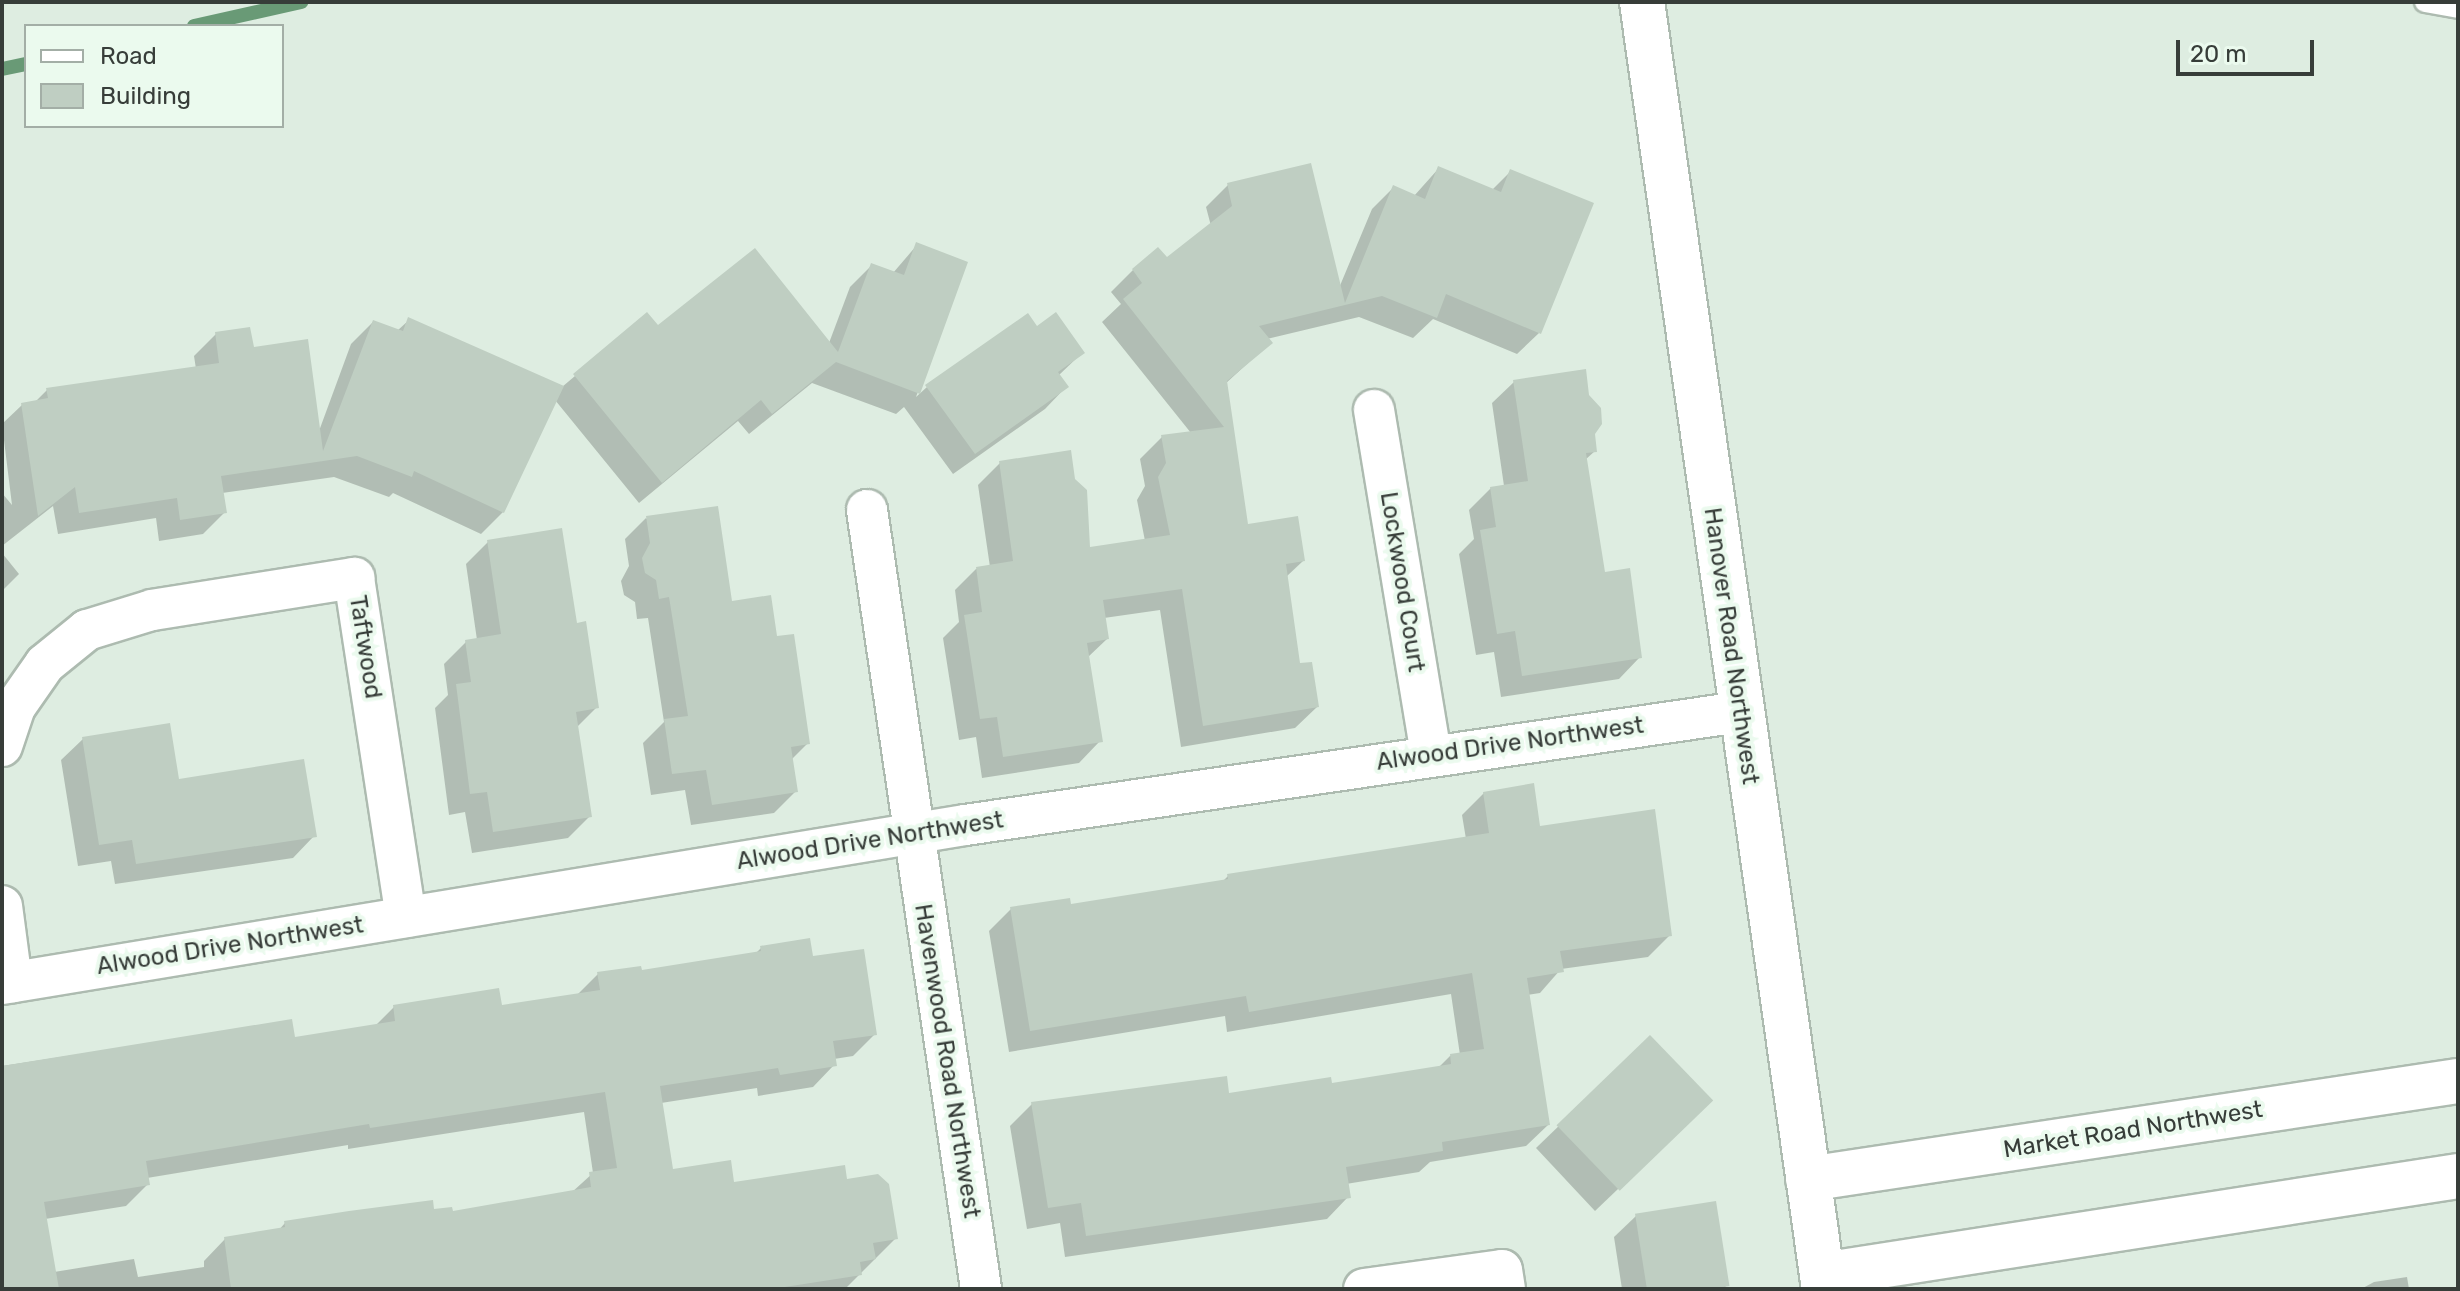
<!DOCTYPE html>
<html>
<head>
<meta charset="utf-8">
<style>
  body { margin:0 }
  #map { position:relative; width:2460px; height:1291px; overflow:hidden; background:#deede1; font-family:Rubik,sans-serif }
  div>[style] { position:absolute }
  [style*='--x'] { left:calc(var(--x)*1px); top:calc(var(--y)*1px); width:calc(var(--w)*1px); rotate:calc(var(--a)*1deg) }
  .shadow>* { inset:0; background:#0003 }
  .stream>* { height:14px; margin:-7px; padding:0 7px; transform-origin:7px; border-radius:7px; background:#699a76 }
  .building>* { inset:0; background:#bfcec2; transform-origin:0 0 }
  .roads { filter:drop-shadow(2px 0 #adbbb0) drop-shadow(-2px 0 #adbbb0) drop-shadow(0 2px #adbbb0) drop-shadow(0 -2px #adbbb0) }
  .lane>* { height:20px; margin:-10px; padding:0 10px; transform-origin:10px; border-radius:10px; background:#fff }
  .street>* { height:40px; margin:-20px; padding:0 20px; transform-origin:20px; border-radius:20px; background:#fff }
  .secondary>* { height:44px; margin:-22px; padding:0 22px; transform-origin:22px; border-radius:22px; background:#fff }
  span { translate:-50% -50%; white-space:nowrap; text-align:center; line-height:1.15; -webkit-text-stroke:8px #ebfaee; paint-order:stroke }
  .street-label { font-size:24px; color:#373d39 }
  .frame { position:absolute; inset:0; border:4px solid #373d39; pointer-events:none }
  .legend { position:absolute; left:24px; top:24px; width:260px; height:104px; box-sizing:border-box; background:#ebfaee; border:2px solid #a3aea6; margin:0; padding:10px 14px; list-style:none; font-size:24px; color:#373d39 }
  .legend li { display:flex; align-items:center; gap:16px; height:40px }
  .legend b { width:40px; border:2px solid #a3aea6 }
  .scale { position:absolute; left:2176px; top:40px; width:138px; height:36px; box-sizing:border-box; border:4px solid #373d39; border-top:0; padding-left:10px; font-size:24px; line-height:28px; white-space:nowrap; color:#373d39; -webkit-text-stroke:6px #ebfaee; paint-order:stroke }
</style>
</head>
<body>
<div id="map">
  <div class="shadow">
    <div style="clip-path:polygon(1439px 168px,1492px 190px,1511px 171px,1539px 333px,1517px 354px,1433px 319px,1413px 338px,1359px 317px,1267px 339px,1270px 343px,1225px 384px,1247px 526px,1303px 561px,1286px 577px,1299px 666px,1317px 707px,1295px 728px,1181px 747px,1160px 610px,1104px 618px,1107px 639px,1087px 658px,1100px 741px,1079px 763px,982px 778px,976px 737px,959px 740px,943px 638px,959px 622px,955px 590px,976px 569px,990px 567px,978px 485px,1000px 463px,1088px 550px,1145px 541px,1137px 500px,1145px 486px,1140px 459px,1162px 437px,1191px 433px,1102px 322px,1121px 304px,1111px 292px,1133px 270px,1167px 260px,1211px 226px,1206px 207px,1228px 185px,1339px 288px,1372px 209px,1393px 188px,1414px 196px)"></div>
    <div style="clip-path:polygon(917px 245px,965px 263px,916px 397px,927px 387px,1036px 329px,1082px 353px,1058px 376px,1066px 387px,1045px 409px,953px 474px,904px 407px,896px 414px,812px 383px,749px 434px,738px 421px,639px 503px,555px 400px,503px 512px,481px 534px,393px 493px,389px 497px,334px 477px,222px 493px,225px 512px,203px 534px,159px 541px,156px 518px,58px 534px,53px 506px,2px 546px,2px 493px,12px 505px,2px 424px,22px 405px,34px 403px,47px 390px,196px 369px,194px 356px,216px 334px,252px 349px,319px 431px,351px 344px,373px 322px,397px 331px,409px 320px,562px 387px,647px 315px,658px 328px,829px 343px,850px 287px,872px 265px,893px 273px)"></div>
    <div style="clip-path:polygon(1514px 382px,1592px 434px,1595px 451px,1585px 460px,1603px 574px,1640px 657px,1619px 679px,1501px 697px,1494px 652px,1476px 655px,1459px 554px,1474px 539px,1469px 510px,1491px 488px,1504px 486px,1492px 403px)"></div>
    <div style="clip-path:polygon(646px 518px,730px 604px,775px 638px,807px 744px,791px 760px,796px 791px,774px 813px,691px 825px,685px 790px,651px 795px,643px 743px,664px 722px,648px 618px,637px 619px,635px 602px,624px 595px,621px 581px,629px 566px,625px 539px)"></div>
    <div style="clip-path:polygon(488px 542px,575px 625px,597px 707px,576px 728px,590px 816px,568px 838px,472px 853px,465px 812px,449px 815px,435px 708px,448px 695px,444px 664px,466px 642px,477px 640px,466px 564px)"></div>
    <div style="clip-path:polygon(2px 553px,19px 574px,2px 591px)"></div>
    <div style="clip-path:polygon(83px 739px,177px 781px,314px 836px,293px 858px,115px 884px,111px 861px,78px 866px,61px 760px)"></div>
    <div style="clip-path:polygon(1484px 793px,1539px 828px,1670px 935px,1648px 957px,1561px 969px,1540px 993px,1527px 995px,1548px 1125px,1526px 1146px,1430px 1162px,1419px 1172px,1346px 1184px,1348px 1197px,1327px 1219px,1065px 1257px,1060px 1223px,1027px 1229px,1010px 1126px,1032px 1104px,1228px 1095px,1331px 1085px,1438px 1068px,1450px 1056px,1460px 1055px,1451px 994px,1227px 1032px,1225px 1016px,1009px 1052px,989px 931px,1011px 909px,1069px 907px,1222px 882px,1228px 876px,1466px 839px,1462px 815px)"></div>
    <div style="clip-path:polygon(evenodd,761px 948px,811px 959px,875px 1034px,853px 1056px,834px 1059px,834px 1065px,813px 1087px,758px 1096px,757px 1088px,661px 1103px,672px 1171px,732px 1185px,845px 1181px,896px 1238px,845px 1289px,2px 1289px,2px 1066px,290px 1022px,293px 1040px,374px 1027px,394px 1007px,500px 1007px,577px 995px,598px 974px,640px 972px,755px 954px,761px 948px,584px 1112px,593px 1173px,571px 1193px,451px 1213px,432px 1211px,285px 1223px,278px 1231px,225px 1239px,204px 1261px,204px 1267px,138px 1277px,134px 1259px,54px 1272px,45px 1219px,126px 1206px,148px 1184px,147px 1178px,348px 1145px,348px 1149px,584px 1112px)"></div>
    <div style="clip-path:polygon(1650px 1038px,1688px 1122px,1595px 1211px,1536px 1148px)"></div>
    <div style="clip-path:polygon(1636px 1216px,1727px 1285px,1723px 1289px,1622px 1289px,1614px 1237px)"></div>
    <div style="clip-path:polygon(2407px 1277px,2409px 1289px,2361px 1289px,2374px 1282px)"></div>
  </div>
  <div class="stream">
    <div style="--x:194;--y:26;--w:110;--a:-12.6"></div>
    <div style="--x:2;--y:69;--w:25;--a:-12"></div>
  </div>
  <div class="building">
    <div style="clip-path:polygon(1311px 163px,1345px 303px,1393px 185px,1425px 199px,1438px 166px,1501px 192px,1510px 169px,1594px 203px,1541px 334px,1446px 294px,1437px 318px,1382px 296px,1259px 326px,1273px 343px,1227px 381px,1248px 524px,1298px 516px,1305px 561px,1286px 564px,1300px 663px,1312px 662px,1319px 707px,1203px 726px,1182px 589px,1103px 600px,1109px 639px,1087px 643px,1103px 742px,1003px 757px,997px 717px,980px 719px,964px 615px,982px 612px,976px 567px,1013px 561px,999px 461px,1071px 450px,1075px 479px,1087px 490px,1090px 547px,1170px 535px,1158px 477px,1166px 463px,1161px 435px,1224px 427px,1123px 299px,1142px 283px,1132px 269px,1158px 247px,1167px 257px,1232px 206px,1227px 183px)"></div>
    <div style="clip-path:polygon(916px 242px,968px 262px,920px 394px,836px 362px,772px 414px,761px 400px,662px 483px,573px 374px,647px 312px,658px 325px,755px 248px,838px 352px,871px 263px,904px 275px)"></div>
    <div style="clip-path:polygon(1056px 312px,1085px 353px,1058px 372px,1069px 387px,975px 454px,925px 385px,1028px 313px,1037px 326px)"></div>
    <div style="clip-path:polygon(408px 317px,564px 386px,504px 513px,414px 471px,412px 477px,357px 456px,221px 476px,227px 513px,180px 520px,177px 498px,79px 513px,75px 487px,38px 516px,21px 403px,48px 398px,46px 388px,219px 363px,215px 332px,250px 327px,254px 347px,308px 339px,323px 451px,373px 320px,403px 331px)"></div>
    <div style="clip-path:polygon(1586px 369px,1589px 395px,1601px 408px,1602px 424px,1595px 434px,1597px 452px,1586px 453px,1605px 572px,1630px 568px,1642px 658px,1522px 676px,1515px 631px,1497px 634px,1480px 530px,1496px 527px,1490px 487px,1528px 481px,1513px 380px)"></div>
    <div style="clip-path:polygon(718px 506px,732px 601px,771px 595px,777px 636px,794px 634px,810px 744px,791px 747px,798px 792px,712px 805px,706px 770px,672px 774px,664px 719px,688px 716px,669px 597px,659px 599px,656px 580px,645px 573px,642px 558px,650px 543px,646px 516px)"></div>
    <div style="clip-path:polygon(562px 528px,577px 623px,586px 621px,599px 708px,576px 712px,592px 817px,493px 832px,487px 792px,470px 794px,456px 684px,471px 682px,465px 640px,501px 634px,487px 540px)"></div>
    <div style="clip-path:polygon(170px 723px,179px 779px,304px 759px,317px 837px,136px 864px,132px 840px,99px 845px,82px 737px)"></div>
    <div style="clip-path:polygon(1534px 783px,1540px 826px,1655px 809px,1672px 936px,1560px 951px,1564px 972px,1527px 978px,1550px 1125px,1442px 1142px,1443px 1151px,1346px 1167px,1351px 1198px,1086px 1236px,1081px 1203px,1048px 1208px,1031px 1102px,1227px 1076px,1229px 1093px,1331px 1077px,1332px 1083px,1451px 1064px,1450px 1054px,1484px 1049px,1472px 973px,1249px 1012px,1246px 996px,1030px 1031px,1010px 907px,1070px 898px,1071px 904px,1228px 879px,1227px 874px,1489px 833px,1483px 792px)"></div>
    <div style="clip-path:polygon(810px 938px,813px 956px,864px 949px,877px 1035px,833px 1041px,837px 1066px,780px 1075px,778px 1068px,660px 1086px,673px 1169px,731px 1160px,734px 1182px,845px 1165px,847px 1179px,878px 1174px,889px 1184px,898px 1239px,873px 1243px,876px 1259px,860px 1262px,862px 1275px,772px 1289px,231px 1289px,224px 1237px,285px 1227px,284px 1221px,349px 1211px,433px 1200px,434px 1209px,452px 1207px,453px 1211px,591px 1187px,589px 1172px,617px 1168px,605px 1092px,370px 1128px,369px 1124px,146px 1161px,150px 1185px,44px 1202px,59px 1289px,2px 1289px,2px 1066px,292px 1019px,295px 1037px,395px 1021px,393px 1005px,499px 988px,502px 1005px,600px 990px,597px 972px,641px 966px,642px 970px,761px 951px,760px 946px)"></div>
    <div style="left:1650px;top:1035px;width:91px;height:130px;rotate:46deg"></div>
    <div style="left:1716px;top:1201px;width:86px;height:82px;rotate:81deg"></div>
  </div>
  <div class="roads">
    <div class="lane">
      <div style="--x:2425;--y:2;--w:34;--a:10"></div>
    </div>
    <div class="street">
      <div style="--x:1374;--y:410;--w:350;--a:80.6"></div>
      <div style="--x:867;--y:510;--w:787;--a:81.67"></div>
      <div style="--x:2;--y:746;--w:41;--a:-71.6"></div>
      <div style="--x:15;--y:707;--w:52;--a:-55.1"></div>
      <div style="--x:45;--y:664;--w:54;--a:-39"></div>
      <div style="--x:87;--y:630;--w:68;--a:-17.1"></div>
      <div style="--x:152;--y:610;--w:205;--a:-9"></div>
      <div style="--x:354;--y:578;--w:343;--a:81.3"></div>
      <div style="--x:2;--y:906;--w:77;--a:82.5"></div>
      <div style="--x:2;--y:984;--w:976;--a:-9.38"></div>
      <div style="--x:965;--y:825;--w:783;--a:-8.3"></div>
      <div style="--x:1364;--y:1289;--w:139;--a:-7.8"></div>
      <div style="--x:1502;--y:1270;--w:19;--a:81"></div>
    </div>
    <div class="secondary">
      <div style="--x:1642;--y:2;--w:1300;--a:81.95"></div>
      <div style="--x:1808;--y:1179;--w:657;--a:-8.57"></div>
      <div style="--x:1822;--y:1275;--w:644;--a:-8.85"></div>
    </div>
  </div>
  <div class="street-label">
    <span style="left:1402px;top:582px;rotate:81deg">Lockwood Court</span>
    <span style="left:1731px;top:646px;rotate:82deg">Hanover Road Northwest</span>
    <span style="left:365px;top:647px;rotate:81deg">Taftwood</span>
    <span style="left:1510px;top:744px;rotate:-8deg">Alwood Drive Northwest</span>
    <span style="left:870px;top:841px;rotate:-9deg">Alwood Drive Northwest</span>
    <span style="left:230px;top:946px;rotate:-9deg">Alwood Drive Northwest</span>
    <span style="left:947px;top:1061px;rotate:81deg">Havenwood Road Northwest</span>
    <span style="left:2133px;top:1130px;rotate:-9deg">Market Road Northwest</span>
  </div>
  <div class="frame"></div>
  <ul class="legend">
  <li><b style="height:10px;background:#fff"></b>Road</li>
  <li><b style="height:22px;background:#bfcec2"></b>Building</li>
  </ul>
  <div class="scale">20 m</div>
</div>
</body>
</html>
